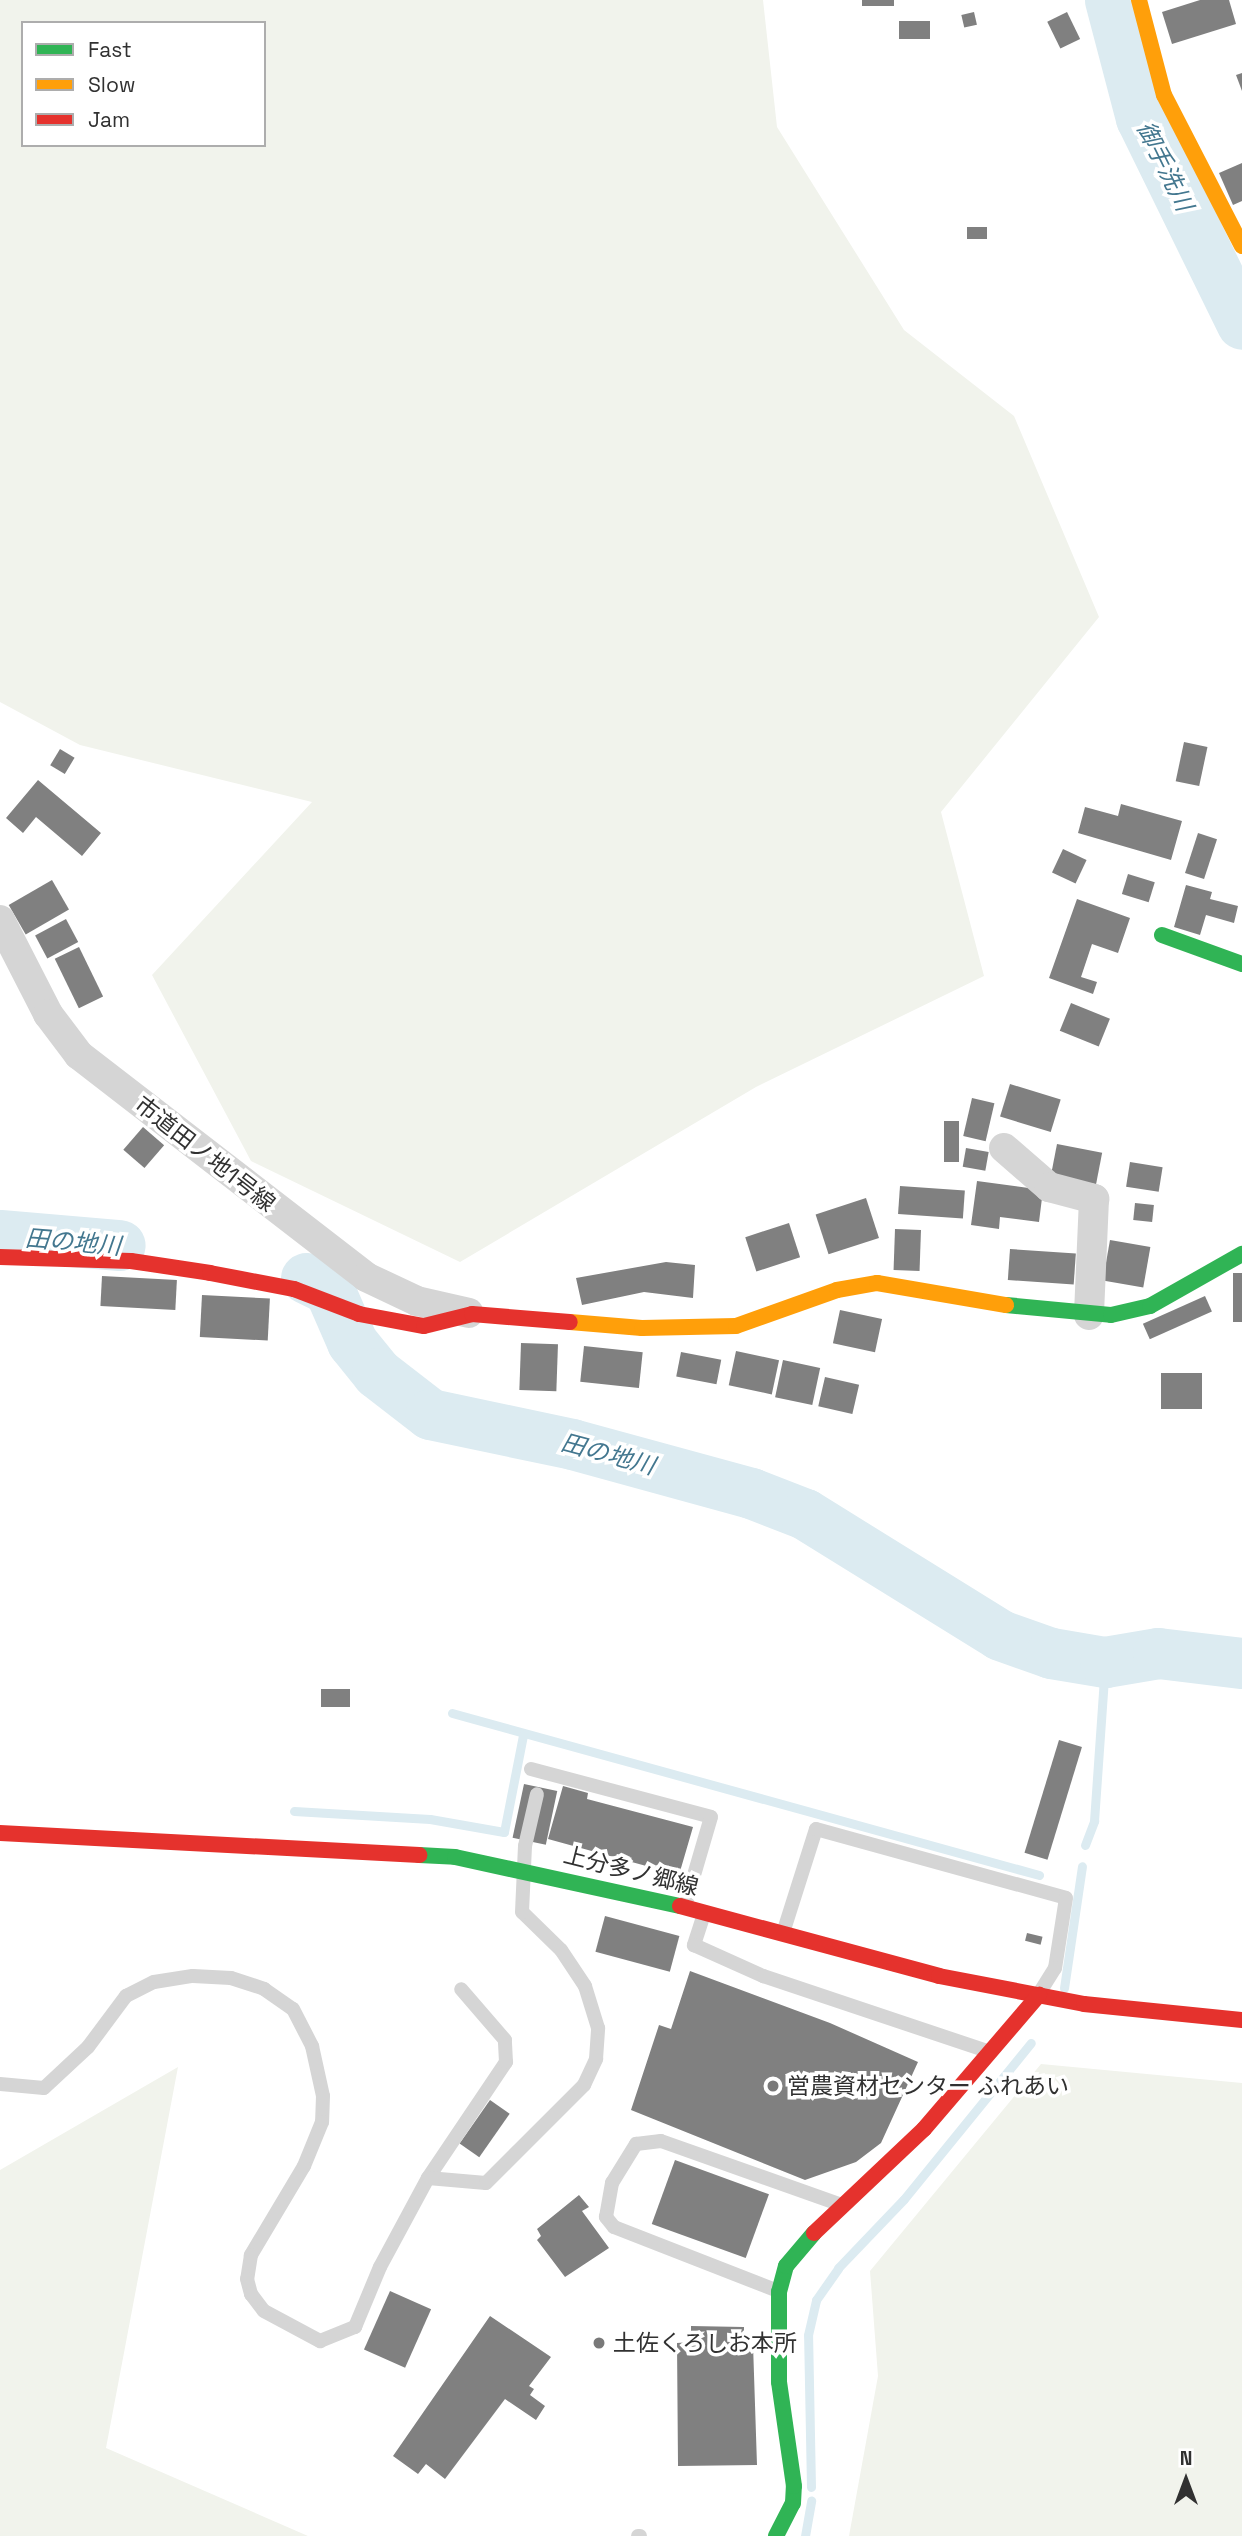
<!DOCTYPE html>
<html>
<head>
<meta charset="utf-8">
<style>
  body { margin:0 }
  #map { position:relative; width:1242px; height:2536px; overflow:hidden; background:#fff; font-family:"Space Grotesk","Noto Sans JP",sans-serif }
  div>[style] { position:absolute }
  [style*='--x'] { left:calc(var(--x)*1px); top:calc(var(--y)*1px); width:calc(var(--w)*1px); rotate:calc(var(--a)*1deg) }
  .green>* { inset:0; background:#f1f3ec }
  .stream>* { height:9px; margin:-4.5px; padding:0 4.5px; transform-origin:4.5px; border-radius:4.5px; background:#dcebf1 }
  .river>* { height:51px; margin:-25.5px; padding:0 25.5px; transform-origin:25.5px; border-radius:25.5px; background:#dcebf1 }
  .building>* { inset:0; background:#808080; transform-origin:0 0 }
  .lane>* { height:14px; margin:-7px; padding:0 7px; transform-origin:7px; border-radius:7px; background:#d5d5d5 }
  .street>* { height:30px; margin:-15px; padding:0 15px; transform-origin:15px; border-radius:15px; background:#d5d5d5 }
  .fast>* { height:16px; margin:-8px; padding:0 8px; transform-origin:8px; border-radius:8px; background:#30b455 }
  .slow>* { height:16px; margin:-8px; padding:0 8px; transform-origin:8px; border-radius:8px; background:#ff9f0a }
  .jam>* { height:16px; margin:-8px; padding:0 8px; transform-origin:8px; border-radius:8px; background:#e5322d }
  .dots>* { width:19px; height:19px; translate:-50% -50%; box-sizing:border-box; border:4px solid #fff; border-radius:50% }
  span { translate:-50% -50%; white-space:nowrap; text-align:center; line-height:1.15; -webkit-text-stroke:7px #fff; paint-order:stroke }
  .street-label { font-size:23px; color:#313131 }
  .poi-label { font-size:23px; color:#313131 }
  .left { translate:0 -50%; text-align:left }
  .water-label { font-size:24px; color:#43778f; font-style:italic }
  .legend { position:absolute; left:21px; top:21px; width:245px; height:126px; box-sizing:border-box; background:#fff; border:2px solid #adadad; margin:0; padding:9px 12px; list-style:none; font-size:21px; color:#313131 }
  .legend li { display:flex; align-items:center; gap:14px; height:35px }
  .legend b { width:35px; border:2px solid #adadad }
  .north { position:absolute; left:1151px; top:2445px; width:70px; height:70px; -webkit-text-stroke:5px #fff; paint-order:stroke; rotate:0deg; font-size:19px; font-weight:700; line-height:28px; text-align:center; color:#313131 }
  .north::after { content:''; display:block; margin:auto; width:24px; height:32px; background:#313131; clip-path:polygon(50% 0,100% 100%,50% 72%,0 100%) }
</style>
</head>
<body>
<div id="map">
  <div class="green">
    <div style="clip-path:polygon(evenodd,0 0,763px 0,777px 127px,904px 330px,1014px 416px,1099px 617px,941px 812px,984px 976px,756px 1087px,460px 1262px,251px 1161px,152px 975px,312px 802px,80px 745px,0 702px,0 0,23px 23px,264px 23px,264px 145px,23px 145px,23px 23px)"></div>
    <div style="clip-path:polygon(1041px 2064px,1242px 2083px,1242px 2536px,849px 2536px,878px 2376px,870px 2271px)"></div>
    <div style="clip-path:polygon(178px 2067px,106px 2448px,308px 2536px,0 2536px,0 2170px)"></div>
  </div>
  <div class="stream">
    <div style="--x:452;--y:1713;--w:609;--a:15.43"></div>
    <div style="--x:294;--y:1811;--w:136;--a:3.4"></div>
    <div style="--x:430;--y:1819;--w:75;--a:10"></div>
    <div style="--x:504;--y:1832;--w:99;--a:-78.9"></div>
    <div style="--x:1085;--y:1845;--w:26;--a:-69"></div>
    <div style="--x:1094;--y:1821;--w:159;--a:-86"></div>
    <div style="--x:1064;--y:1988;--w:123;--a:-81.6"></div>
    <div style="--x:811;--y:2487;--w:152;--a:-91.1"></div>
    <div style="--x:808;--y:2335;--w:36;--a:-77"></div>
    <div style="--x:816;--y:2300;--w:39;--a:-55"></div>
    <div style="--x:838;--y:2268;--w:95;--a:-46.3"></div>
    <div style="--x:904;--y:2199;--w:201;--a:-50.9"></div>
    <div style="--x:805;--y:2536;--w:36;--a:-80"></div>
  </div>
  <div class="river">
    <div style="--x:1110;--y:0;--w:122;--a:75.3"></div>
    <div style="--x:1141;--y:118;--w:229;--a:63.9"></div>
    <div style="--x:0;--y:1235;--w:120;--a:4.8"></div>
    <div style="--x:306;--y:1278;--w:25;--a:26"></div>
    <div style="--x:329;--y:1289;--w:58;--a:66.5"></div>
    <div style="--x:352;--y:1342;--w:40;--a:51"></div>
    <div style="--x:377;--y:1373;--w:67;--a:37.7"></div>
    <div style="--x:430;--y:1414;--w:145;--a:11.9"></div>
    <div style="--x:572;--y:1444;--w:186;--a:15.3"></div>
    <div style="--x:751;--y:1493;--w:58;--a:21.3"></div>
    <div style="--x:805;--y:1514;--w:229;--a:31.8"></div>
    <div style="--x:1000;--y:1635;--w:54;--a:19.4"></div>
    <div style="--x:1051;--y:1653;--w:55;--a:9.5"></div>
    <div style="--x:1105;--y:1662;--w:54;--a:-9.6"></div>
    <div style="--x:1158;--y:1653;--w:85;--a:6.8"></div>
  </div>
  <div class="building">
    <div style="left:862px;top:0;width:32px;height:6px"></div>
    <div style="clip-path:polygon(1200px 0,1229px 0,1236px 24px,1172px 44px,1162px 12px)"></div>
    <div style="left:974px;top:12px;width:13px;height:13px;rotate:77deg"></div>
    <div style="left:1067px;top:12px;width:30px;height:22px;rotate:64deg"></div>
    <div style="left:930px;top:21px;width:18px;height:31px;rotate:90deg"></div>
    <div style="clip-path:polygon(1242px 73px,1242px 91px,1236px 75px)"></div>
    <div style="clip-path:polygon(1242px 163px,1242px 201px,1233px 205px,1219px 173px)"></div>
    <div style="left:987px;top:227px;width:12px;height:20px;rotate:90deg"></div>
    <div style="left:1184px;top:742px;width:24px;height:40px;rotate:12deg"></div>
    <div style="left:60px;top:749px;width:17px;height:19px;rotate:31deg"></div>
    <div style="clip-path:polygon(38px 780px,101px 833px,82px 856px,36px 817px,23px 833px,6px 818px)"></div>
    <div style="clip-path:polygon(1121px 804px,1182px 821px,1171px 860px,1078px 833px,1085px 807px,1118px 816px)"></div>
    <div style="left:1198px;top:833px;width:20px;height:42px;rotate:18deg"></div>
    <div style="left:1063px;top:849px;width:26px;height:26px;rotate:25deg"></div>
    <div style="left:1128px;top:874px;width:28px;height:21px;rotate:17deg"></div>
    <div style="left:52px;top:880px;width:34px;height:50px;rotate:60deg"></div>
    <div style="clip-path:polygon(1186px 885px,1212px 892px,1210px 899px,1238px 906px,1234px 923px,1206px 915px,1200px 935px,1174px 927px)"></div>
    <div style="clip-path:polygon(1077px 899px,1130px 918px,1118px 953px,1092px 944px,1081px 977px,1097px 982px,1093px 994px,1049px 978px)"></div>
    <div style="left:66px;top:919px;width:26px;height:35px;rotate:62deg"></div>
    <div style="left:79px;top:947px;width:55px;height:27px;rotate:64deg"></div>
    <div style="left:1071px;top:1003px;width:42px;height:30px;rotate:22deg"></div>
    <div style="left:1010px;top:1084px;width:53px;height:34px;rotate:17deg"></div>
    <div style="left:972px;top:1098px;width:23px;height:39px;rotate:13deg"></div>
    <div style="left:944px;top:1121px;width:15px;height:41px"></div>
    <div style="left:143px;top:1127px;width:28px;height:30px;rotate:41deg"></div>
    <div style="left:1057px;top:1144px;width:46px;height:32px;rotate:11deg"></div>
    <div style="left:966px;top:1148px;width:23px;height:19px;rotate:10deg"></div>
    <div style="left:1130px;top:1162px;width:33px;height:25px;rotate:9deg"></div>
    <div style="clip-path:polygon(977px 1181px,1043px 1190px,1039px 1222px,1000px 1217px,999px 1229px,971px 1225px)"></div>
    <div style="left:900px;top:1186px;width:65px;height:28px;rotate:4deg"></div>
    <div style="left:866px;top:1198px;width:42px;height:53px;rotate:72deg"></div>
    <div style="left:1135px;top:1203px;width:19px;height:17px;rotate:6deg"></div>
    <div style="left:789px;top:1223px;width:36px;height:46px;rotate:72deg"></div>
    <div style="left:895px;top:1229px;width:26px;height:41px;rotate:2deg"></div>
    <div style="left:1110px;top:1240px;width:41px;height:41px;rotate:10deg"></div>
    <div style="left:1010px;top:1249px;width:66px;height:31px;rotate:4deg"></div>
    <div style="clip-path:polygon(666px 1262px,695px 1265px,693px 1298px,644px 1292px,582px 1305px,576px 1278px)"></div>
    <div style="left:1233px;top:1273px;width:9px;height:49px"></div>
    <div style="left:102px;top:1276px;width:75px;height:30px;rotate:3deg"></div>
    <div style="left:202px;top:1295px;width:68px;height:42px;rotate:3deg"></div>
    <div style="left:1205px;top:1296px;width:17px;height:68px;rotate:66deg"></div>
    <div style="left:840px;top:1310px;width:43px;height:34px;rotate:12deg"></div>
    <div style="left:521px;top:1343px;width:37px;height:47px;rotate:2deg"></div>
    <div style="left:584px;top:1346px;width:59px;height:36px;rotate:6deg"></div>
    <div style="left:736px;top:1351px;width:44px;height:35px;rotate:12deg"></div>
    <div style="left:681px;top:1352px;width:41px;height:25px;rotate:11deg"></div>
    <div style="left:783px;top:1360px;width:38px;height:38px;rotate:12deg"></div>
    <div style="left:1161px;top:1373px;width:41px;height:36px"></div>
    <div style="left:825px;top:1377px;width:35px;height:30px;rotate:13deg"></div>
    <div style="left:321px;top:1689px;width:29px;height:18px"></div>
    <div style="left:1059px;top:1740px;width:24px;height:118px;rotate:17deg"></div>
    <div style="left:524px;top:1784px;width:34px;height:55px;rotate:12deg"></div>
    <div style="clip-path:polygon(563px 1786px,588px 1793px,587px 1799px,693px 1827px,679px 1875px,548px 1839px)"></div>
    <div style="left:605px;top:1916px;width:77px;height:37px;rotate:15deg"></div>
    <div style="left:1027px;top:1933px;width:16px;height:8px;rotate:14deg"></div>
    <div style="clip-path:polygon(690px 1971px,830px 2023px,918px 2062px,881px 2143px,856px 2162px,805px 2180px,631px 2110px,659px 2025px,671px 2029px)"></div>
    <div style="left:490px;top:2100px;width:24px;height:53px;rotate:35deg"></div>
    <div style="left:675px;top:2160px;width:100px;height:68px;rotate:20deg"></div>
    <div style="clip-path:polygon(579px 2195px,589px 2207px,582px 2211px,609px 2248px,565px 2277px,537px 2240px,541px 2236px,537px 2229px)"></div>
    <div style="left:390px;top:2291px;width:45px;height:64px;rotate:24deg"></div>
    <div style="clip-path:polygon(490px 2316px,551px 2357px,529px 2386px,534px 2389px,530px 2395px,545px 2406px,536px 2420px,505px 2399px,445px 2479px,426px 2464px,418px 2474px,393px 2456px)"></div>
    <div style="clip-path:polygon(691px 2326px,744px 2327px,744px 2344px,753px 2344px,757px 2465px,678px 2466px,677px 2343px,691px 2342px)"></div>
  </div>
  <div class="lane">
    <div style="--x:531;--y:1769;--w:186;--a:14.9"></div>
    <div style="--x:711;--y:1817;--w:93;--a:106.3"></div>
    <div style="--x:704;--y:1914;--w:33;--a:108"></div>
    <div style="--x:694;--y:1945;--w:76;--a:24.2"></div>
    <div style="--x:763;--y:1976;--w:236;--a:18.5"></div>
    <div style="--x:783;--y:1933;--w:109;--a:-72.4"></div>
    <div style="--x:816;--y:1829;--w:259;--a:15.4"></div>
    <div style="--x:1066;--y:1898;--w:71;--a:98.9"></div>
    <div style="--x:1055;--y:1968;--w:31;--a:122"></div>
    <div style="--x:0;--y:2084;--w:44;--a:5.2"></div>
    <div style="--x:44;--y:2088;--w:60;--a:-43"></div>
    <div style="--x:88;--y:2047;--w:64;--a:-53.3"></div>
    <div style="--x:126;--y:1996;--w:31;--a:-27"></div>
    <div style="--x:154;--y:1982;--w:39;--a:-9"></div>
    <div style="--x:193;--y:1976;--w:38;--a:3"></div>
    <div style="--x:231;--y:1978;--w:35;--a:18"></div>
    <div style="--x:264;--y:1989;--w:35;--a:35"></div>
    <div style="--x:293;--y:2009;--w:42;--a:62.8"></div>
    <div style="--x:312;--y:2046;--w:51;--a:77.6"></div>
    <div style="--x:323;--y:2096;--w:26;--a:92"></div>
    <div style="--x:322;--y:2122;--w:48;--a:112.2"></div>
    <div style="--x:304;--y:2166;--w:104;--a:120.8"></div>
    <div style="--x:251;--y:2255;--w:24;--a:99"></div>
    <div style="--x:247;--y:2279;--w:16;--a:75"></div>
    <div style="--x:251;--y:2294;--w:21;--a:53"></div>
    <div style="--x:264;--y:2311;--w:64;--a:28.2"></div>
    <div style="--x:320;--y:2341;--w:38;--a:-22"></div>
    <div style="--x:355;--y:2327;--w:65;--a:-67.4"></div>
    <div style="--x:380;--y:2267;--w:101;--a:-61.7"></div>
    <div style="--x:428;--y:2178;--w:140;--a:-56.1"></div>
    <div style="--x:506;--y:2062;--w:22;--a:-93"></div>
    <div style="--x:505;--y:2040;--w:67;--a:-130.8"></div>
    <div style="--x:428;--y:2178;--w:58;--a:4.9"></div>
    <div style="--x:486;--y:2183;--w:139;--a:-45"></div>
    <div style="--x:584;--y:2085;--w:29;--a:-65"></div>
    <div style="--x:596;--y:2059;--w:31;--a:-86"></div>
    <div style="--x:598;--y:2028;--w:44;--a:-107.2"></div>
    <div style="--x:585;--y:1986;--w:43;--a:-123.7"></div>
    <div style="--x:561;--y:1950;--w:54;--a:-135.7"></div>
    <div style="--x:522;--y:1912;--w:66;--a:-87.4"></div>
    <div style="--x:525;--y:1846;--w:53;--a:-77"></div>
    <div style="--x:778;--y:2291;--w:176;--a:-158.7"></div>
    <div style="--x:614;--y:2227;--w:13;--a:-129"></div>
    <div style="--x:606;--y:2217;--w:35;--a:-80"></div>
    <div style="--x:612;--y:2183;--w:46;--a:-58.4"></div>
    <div style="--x:636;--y:2144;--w:25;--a:-7"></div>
    <div style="--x:661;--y:2141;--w:189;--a:19.5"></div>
    <div style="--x:638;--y:2536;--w:2;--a:0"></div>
  </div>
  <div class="street">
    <div style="--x:0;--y:920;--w:106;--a:62.9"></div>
    <div style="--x:48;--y:1014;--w:51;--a:52.9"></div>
    <div style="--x:79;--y:1055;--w:363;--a:37.7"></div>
    <div style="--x:366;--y:1277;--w:56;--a:25.2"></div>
    <div style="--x:417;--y:1301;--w:53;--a:13"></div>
    <div style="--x:1004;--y:1148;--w:60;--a:40.9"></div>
    <div style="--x:1049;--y:1187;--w:47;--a:14.9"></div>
    <div style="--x:1094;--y:1199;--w:116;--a:92.5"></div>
  </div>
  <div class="fast">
    <div style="--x:1162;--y:935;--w:85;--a:19.9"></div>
    <div style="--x:1006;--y:1305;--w:105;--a:5.4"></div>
    <div style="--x:1111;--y:1315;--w:40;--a:-13"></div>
    <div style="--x:1150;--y:1306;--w:106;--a:-29.5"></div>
    <div style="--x:419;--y:1855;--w:36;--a:3"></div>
    <div style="--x:455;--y:1857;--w:230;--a:12.3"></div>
    <div style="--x:776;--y:2536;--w:37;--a:-63"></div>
    <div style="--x:793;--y:2503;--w:17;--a:-87"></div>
    <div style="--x:794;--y:2486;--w:105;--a:-98.2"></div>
    <div style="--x:779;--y:2382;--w:90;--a:-90"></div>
    <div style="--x:779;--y:2292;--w:27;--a:-75"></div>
    <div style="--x:786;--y:2266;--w:43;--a:-49.7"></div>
  </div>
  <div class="slow">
    <div style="--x:1139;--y:0;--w:98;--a:75.3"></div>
    <div style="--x:1164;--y:95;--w:170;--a:62.7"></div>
    <div style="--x:570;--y:1322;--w:72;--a:4.8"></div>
    <div style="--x:642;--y:1328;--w:94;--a:-1.2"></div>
    <div style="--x:736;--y:1326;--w:107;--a:-19.6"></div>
    <div style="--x:837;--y:1290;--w:41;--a:-9.9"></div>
    <div style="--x:877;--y:1283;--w:131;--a:9.7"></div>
  </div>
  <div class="jam">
    <div style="--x:0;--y:1257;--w:131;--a:1.7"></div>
    <div style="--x:131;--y:1261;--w:80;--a:8.6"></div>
    <div style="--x:210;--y:1273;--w:86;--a:10.8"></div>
    <div style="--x:294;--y:1289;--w:70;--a:21"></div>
    <div style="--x:359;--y:1314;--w:66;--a:10.5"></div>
    <div style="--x:424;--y:1326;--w:49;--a:-14"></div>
    <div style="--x:472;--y:1314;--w:98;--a:4.7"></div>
    <div style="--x:0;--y:1833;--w:420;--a:3"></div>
    <div style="--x:680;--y:1906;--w:268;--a:15.1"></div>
    <div style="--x:939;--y:1976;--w:148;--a:10.9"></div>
    <div style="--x:1084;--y:2004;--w:159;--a:5.8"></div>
    <div style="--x:814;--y:2233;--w:151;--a:-43.4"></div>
    <div style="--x:924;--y:2129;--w:177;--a:-49.4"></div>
  </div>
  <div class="dots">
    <div style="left:773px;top:2086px;background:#797979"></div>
    <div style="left:599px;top:2343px;background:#797979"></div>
  </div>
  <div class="street-label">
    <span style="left:205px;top:1154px;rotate:38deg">市道田ノ地1号線</span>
    <span style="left:631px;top:1871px;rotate:14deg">上分多ノ郷線</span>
  </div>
  <div class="poi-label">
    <span class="left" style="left:787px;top:2086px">営農資材センター ふれあい</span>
    <span class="left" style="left:613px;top:2343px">土佐くろしお本所</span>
  </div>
  <div class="water-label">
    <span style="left:1165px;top:166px;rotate:64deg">御手洗川</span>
    <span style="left:73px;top:1242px;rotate:5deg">田の地川</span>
    <span style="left:608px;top:1454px;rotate:15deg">田の地川</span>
  </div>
  <ul class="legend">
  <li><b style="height:9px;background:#30b455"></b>Fast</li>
  <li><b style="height:9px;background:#ff9f0a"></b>Slow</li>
  <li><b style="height:9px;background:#e5322d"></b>Jam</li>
  </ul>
  <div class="north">N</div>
</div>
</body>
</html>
